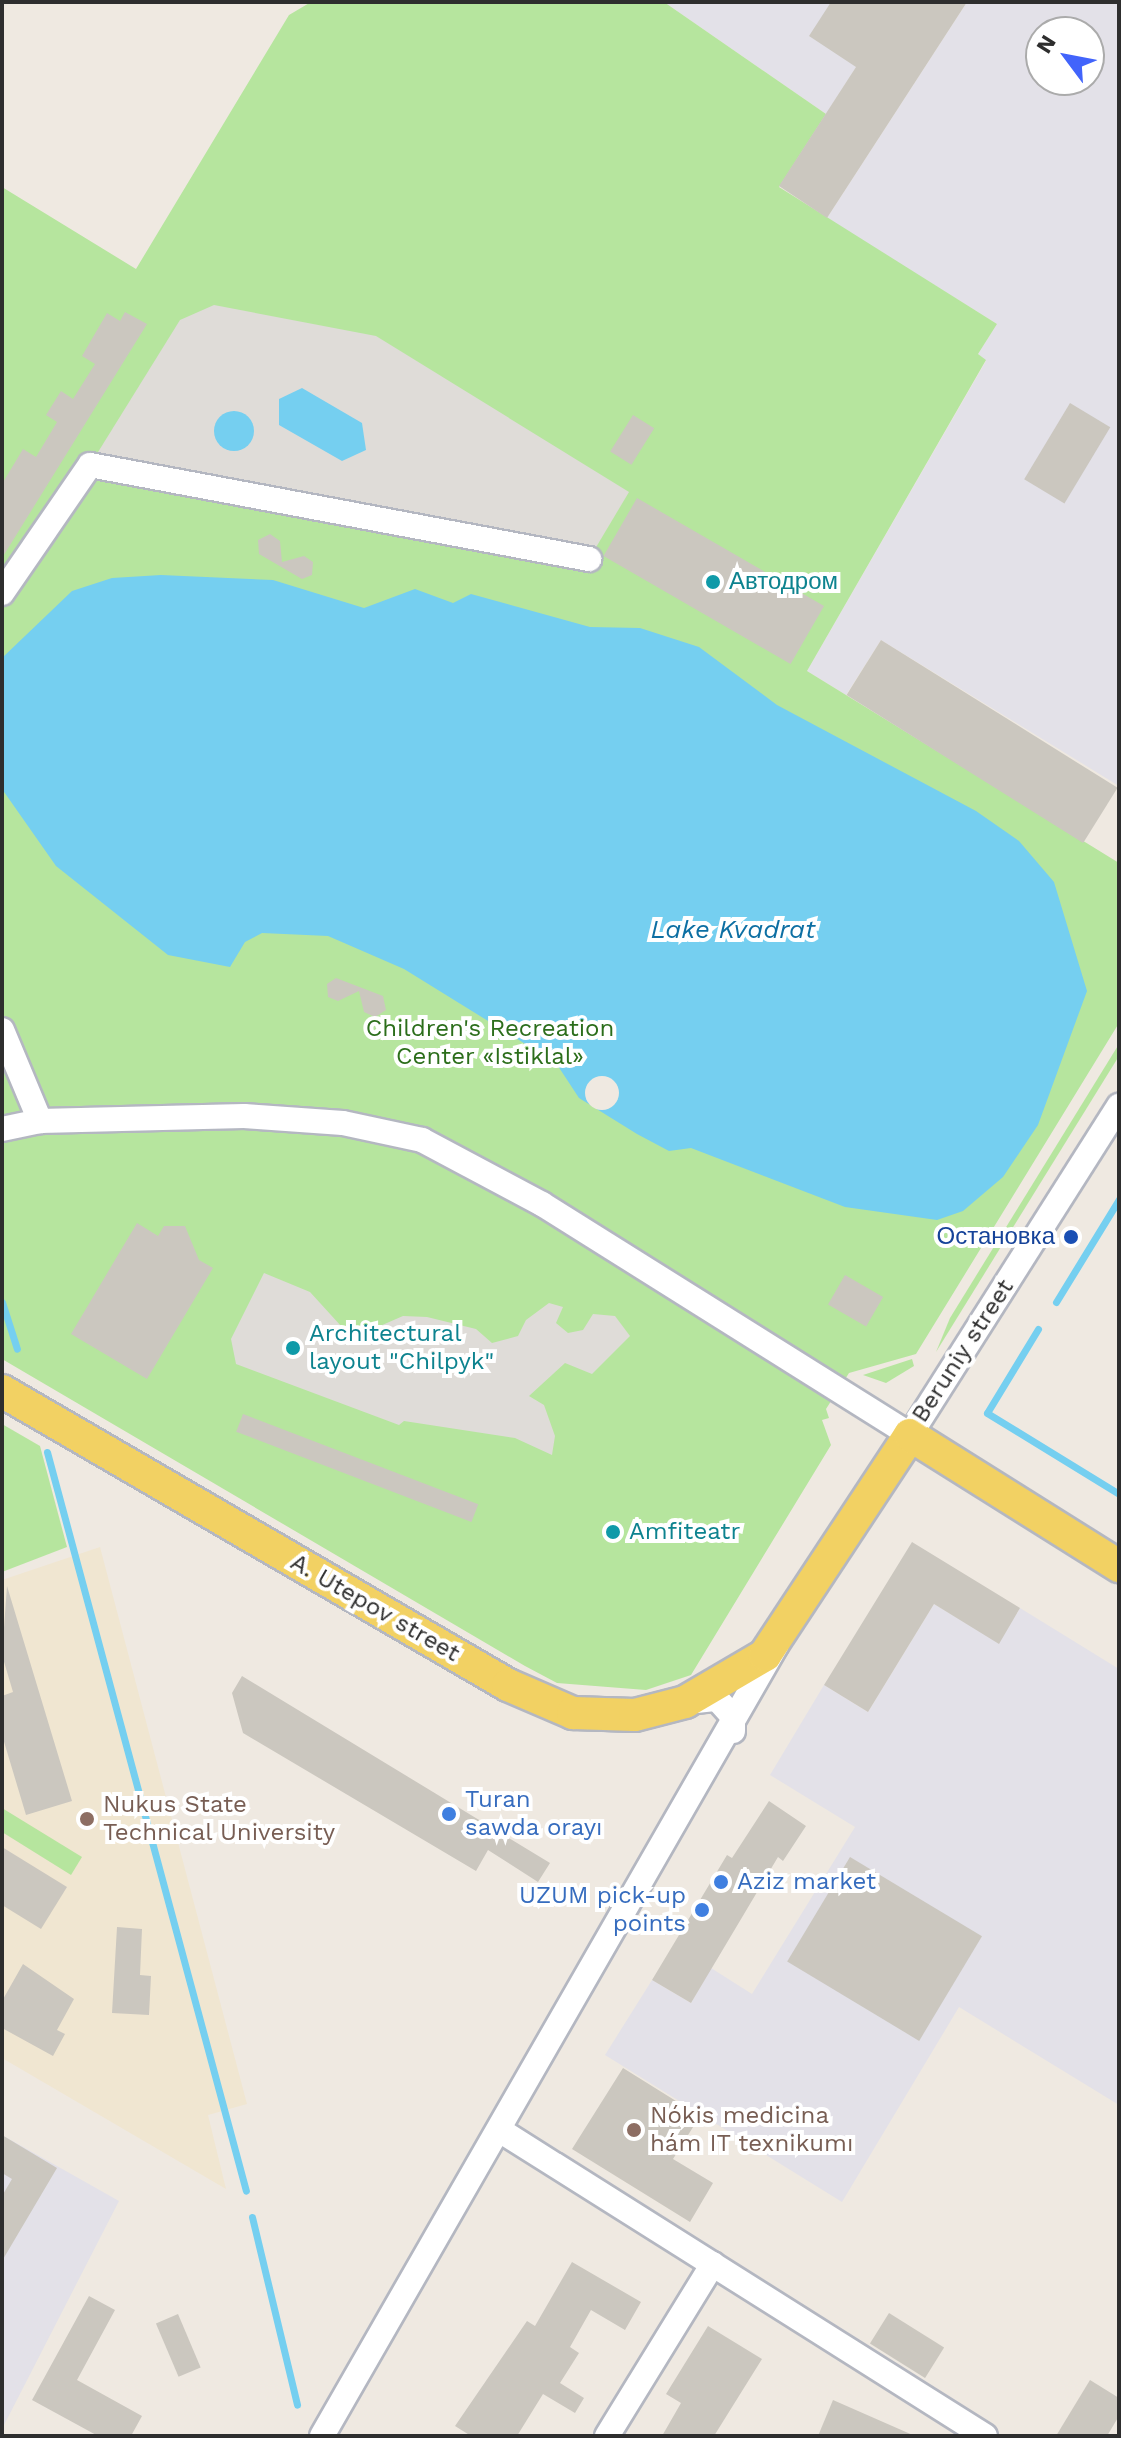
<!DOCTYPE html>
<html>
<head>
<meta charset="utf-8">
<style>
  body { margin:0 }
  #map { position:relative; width:1121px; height:2438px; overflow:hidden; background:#efe9e1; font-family:"Work Sans",sans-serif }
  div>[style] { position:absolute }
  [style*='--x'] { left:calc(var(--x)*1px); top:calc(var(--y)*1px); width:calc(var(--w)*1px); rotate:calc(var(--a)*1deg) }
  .industrial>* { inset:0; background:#e3e1e8 }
  .education>* { inset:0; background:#f0e6d1 }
  .green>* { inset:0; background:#b6e59e }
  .plaza>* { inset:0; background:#dfdcd8 }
  .water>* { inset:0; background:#75cff0 }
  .round { border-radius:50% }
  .pier>* { inset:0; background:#efe9e1 }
  .stream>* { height:7px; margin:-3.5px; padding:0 3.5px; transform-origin:3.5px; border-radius:3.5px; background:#75cff0 }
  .building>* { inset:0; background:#cbc7bf; transform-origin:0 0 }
  .roads { filter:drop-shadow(2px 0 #b4b7c1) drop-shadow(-2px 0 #b4b7c1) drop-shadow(0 2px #b4b7c1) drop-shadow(0 -2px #b4b7c1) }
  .minor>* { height:24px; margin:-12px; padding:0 12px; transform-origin:12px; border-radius:12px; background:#fff }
  .major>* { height:32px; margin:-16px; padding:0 16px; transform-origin:16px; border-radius:16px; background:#f2d163 }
  .dots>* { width:22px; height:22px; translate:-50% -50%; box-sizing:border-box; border:4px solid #fff; border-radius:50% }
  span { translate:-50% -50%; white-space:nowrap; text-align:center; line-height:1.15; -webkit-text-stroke:8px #fff; paint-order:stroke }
  .culture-label { font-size:24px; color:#0d838f }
  .left { translate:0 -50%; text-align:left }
  .park-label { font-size:24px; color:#2c6e1b }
  .transit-label { font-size:24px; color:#164399 }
  .right { translate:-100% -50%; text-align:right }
  .street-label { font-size:24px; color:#2e2e2e }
  .shop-label { font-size:24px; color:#366cbe }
  .education-label { font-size:24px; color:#785e54 }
  .water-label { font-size:26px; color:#0d6fa3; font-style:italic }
  .frame { position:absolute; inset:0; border:4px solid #2e2e2e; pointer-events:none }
  .north { position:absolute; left:1025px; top:16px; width:80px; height:80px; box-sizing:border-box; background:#fff; border:2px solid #ababab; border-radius:50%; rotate:302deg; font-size:22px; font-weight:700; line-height:32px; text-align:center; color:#2e2e2e }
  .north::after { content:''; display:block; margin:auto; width:28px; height:36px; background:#4264fb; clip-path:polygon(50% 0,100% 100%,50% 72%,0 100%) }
</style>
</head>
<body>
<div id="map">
  <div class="industrial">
    <div style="clip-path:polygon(664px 2px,898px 2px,826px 114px)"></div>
    <div style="clip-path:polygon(evenodd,967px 2px,1119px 2px,1119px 786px,881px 640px,846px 695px,807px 671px,986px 361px,978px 354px,997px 324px,827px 218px,967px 2px,1041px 32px,1089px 32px,1089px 80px,1041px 80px,1041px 32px)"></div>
    <div style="clip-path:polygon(934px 1604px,999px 1643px,1020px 1608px,1119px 1669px,1119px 2105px,959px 2007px,842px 2202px,605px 2055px,652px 1980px,691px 2003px,711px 1968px,752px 1994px,855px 1827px,770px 1775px,824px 1685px,868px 1712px)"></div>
    <div style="clip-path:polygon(2px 2135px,119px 2201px,2px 2429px)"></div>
  </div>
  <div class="education">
    <div style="clip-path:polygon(100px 1547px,247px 2104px,208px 2115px,226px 2189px,2px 2058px,2px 1580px)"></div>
  </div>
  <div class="green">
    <div style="clip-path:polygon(311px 2px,664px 2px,826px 114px,779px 187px,997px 324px,978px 354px,986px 360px,807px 671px,1119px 863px,1119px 1023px,916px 1354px,849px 1373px,826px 1409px,829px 1418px,822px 1420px,831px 1445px,691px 1675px,646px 1690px,557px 1683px,525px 1666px,2px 1359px,2px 187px,136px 269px,289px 15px)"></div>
    <div style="clip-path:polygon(1119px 1044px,1119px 1056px,936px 1352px,950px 1318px)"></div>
    <div style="clip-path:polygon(912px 1359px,914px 1366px,886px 1383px,863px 1375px)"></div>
    <div style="clip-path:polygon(2px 1424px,40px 1446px,67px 1547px,2px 1572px)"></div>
    <div style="clip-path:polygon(2px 1808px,82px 1857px,71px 1875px,2px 1832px)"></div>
  </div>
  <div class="plaza">
    <div style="clip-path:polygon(214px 305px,376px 336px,629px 492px,589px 559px,90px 465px,180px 320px)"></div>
    <div style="clip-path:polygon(264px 1273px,310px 1292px,341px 1326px,373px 1329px,403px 1316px,427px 1317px,476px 1329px,492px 1343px,518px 1336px,526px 1320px,549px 1303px,563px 1307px,556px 1323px,568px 1333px,583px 1330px,593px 1314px,615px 1316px,630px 1336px,592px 1374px,565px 1363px,529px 1396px,544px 1405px,555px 1436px,552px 1455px,515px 1438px,404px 1421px,399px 1425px,236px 1364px,231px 1339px)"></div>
  </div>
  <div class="water">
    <div style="clip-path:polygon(302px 388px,362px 423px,366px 450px,342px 461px,279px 425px,279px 399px)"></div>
    <div class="round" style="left:214px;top:411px;width:40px;height:40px"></div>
    <div style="clip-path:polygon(161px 575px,273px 580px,364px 608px,415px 589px,453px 603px,471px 594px,590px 627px,640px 628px,699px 647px,777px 705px,976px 811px,1019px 841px,1054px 882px,1087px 991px,1038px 1125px,1003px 1177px,963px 1211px,937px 1220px,845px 1207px,691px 1148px,669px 1151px,637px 1134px,579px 1098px,556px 1063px,404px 969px,328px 936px,262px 933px,245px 942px,230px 967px,168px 955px,56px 866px,2px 789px,2px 658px,72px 591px,112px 578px)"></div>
  </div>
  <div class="pier">
    <div class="round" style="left:585px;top:1076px;width:34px;height:34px"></div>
  </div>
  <div class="stream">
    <div style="--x:2;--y:1302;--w:49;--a:72.3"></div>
    <div style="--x:1056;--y:1302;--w:121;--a:-58.5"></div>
    <div style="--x:1038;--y:1329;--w:98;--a:121.3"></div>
    <div style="--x:987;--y:1413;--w:155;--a:31.5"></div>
    <div style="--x:47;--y:1452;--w:765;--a:74.93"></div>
    <div style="--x:252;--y:2217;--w:193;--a:76.5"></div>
  </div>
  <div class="building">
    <div style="clip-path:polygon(831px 2px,967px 2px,827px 218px,779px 186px,856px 67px,809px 36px)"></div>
    <div style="clip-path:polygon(125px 312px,147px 324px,2px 558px,2px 484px,23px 449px,36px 457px,57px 422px,46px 415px,61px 391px,73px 399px,95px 364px,82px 356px,107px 313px,120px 321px)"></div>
    <div style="left:1070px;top:403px;width:47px;height:89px;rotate:31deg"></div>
    <div style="left:633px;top:415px;width:25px;height:43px;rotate:32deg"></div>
    <div style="left:637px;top:498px;width:216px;height:67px;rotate:30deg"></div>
    <div style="clip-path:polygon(270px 534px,280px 541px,282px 562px,304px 556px,313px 562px,312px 575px,302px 579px,259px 554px,258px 540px)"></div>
    <div style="left:881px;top:640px;width:279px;height:65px;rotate:32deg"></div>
    <div style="clip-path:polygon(336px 978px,383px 996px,386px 1010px,375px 1017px,364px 1012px,359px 991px,338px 1001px,328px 997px,327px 984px)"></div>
    <div style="clip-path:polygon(137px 1223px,158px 1236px,164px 1226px,185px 1226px,199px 1260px,213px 1268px,147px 1379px,71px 1334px)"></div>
    <div style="left:845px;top:1275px;width:44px;height:34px;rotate:30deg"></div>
    <div style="left:243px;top:1414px;width:252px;height:19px;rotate:21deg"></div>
    <div style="clip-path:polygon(912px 1542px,1020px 1608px,999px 1644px,934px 1604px,868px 1712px,824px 1685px)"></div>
    <div style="clip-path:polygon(7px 1586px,72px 1801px,26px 1815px,2px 1735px,2px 1696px,13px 1692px,2px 1655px)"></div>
    <div style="clip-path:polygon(242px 1676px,550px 1863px,538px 1882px,488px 1850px,476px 1871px,243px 1733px,232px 1693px)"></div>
    <div style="clip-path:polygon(769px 1801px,806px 1826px,783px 1861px,778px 1857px,691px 2003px,652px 1980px,727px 1855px,732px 1858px)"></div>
    <div style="clip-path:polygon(2px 1847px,67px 1887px,41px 1929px,2px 1905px)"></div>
    <div style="left:850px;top:1857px;width:154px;height:122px;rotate:31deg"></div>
    <div style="clip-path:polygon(117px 1927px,142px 1929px,140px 1975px,151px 1976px,149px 2015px,112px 2013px)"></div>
    <div style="clip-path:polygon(23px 1964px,74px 1999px,57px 2030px,65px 2034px,53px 2056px,2px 2028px,2px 2001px)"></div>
    <div style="clip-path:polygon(623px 2068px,700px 2116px,673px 2159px,713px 2183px,690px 2222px,572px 2149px)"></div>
    <div style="clip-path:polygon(2px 2135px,57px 2168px,2px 2261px,2px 2196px,12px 2179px,2px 2173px)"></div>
    <div style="clip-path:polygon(572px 2262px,641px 2302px,625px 2330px,591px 2310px,570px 2347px,579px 2353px,560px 2383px,584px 2398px,575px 2413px,543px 2394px,517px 2436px,471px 2436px,455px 2426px,527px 2321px,535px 2326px)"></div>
    <div style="clip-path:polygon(89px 2296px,115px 2310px,77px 2380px,142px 2416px,131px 2436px,98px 2436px,32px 2400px)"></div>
    <div style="left:889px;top:2313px;width:65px;height:36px;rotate:32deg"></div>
    <div style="left:178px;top:2314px;width:58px;height:24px;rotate:67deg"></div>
    <div style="clip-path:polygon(708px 2326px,762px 2359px,714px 2436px,662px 2436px,681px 2403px,666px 2394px)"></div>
    <div style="clip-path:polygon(1090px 2380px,1119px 2398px,1119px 2416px,1107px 2436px,1056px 2436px)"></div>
    <div style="clip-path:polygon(833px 2400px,915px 2436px,818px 2436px)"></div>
  </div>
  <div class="roads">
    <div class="minor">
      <div style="--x:2;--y:593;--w:155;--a:-55.5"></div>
      <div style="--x:90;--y:465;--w:508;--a:10.67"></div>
      <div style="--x:2;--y:1030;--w:99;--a:67.3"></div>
      <div style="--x:2;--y:1129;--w:39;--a:-12"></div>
      <div style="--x:40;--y:1121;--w:204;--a:-1.4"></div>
      <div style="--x:244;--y:1116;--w:99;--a:4"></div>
      <div style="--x:343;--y:1123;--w:81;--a:12.1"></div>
      <div style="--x:422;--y:1140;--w:136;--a:28.1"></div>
      <div style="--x:542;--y:1204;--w:434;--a:32.1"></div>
      <div style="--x:910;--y:1435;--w:390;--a:-57.6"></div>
      <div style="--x:687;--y:1702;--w:30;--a:-6"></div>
      <div style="--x:717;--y:1699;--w:24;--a:48"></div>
      <div style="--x:733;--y:1717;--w:14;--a:90"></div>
      <div style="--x:501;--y:2131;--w:572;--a:32.22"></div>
      <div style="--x:322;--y:2436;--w:913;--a:-60.12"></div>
      <div style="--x:607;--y:2436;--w:202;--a:-58.4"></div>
    </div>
    <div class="major">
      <div style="--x:2;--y:1391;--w:585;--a:30.16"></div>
      <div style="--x:508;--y:1685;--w:71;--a:23.3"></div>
      <div style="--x:573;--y:1713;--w:62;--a:1.8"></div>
      <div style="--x:635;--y:1715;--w:52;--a:-14.6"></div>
      <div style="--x:685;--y:1702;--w:93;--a:-30.4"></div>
      <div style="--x:765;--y:1655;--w:263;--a:-56.6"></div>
      <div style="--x:910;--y:1435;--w:247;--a:32.1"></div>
    </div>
  </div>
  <div class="dots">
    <div style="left:713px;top:582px;background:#0f9aa8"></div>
    <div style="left:1071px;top:1237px;background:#1a4fb4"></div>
    <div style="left:293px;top:1348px;background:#0f9aa8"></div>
    <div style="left:613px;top:1532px;background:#0f9aa8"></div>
    <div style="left:449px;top:1814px;background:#3f7fe0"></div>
    <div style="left:87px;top:1819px;background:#8d6e63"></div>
    <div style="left:721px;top:1882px;background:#3f7fe0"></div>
    <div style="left:702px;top:1910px;background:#3f7fe0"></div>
    <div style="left:634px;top:2130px;background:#8d6e63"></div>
  </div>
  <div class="culture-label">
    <span class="left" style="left:729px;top:582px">Автодром</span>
    <span class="left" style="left:309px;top:1348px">Architectural<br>layout "Chilpyk"</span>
    <span class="left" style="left:629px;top:1532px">Amfiteatr</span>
  </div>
  <div class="park-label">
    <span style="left:490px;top:1043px">Children's Recreation<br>Center «Istiklal»</span>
  </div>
  <div class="transit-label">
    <span class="right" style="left:1055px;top:1237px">Остановка</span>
  </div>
  <div class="street-label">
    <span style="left:963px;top:1351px;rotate:-57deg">Beruniy street</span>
    <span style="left:375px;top:1608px;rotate:30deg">A. Utepov street</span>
  </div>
  <div class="shop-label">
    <span class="left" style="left:465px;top:1814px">Turan<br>sawda orayı</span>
    <span class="left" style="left:737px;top:1882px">Aziz market</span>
    <span class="right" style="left:686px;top:1910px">UZUM pick-up<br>points</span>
  </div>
  <div class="education-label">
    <span class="left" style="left:103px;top:1819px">Nukus State<br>Technical University</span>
    <span class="left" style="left:650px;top:2130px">Nókis medicina<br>hám IT texnikumı</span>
  </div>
  <div class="water-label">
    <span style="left:733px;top:930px">Lake Kvadrat</span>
  </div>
  <div class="frame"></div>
  <div class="north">N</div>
</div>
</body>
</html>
